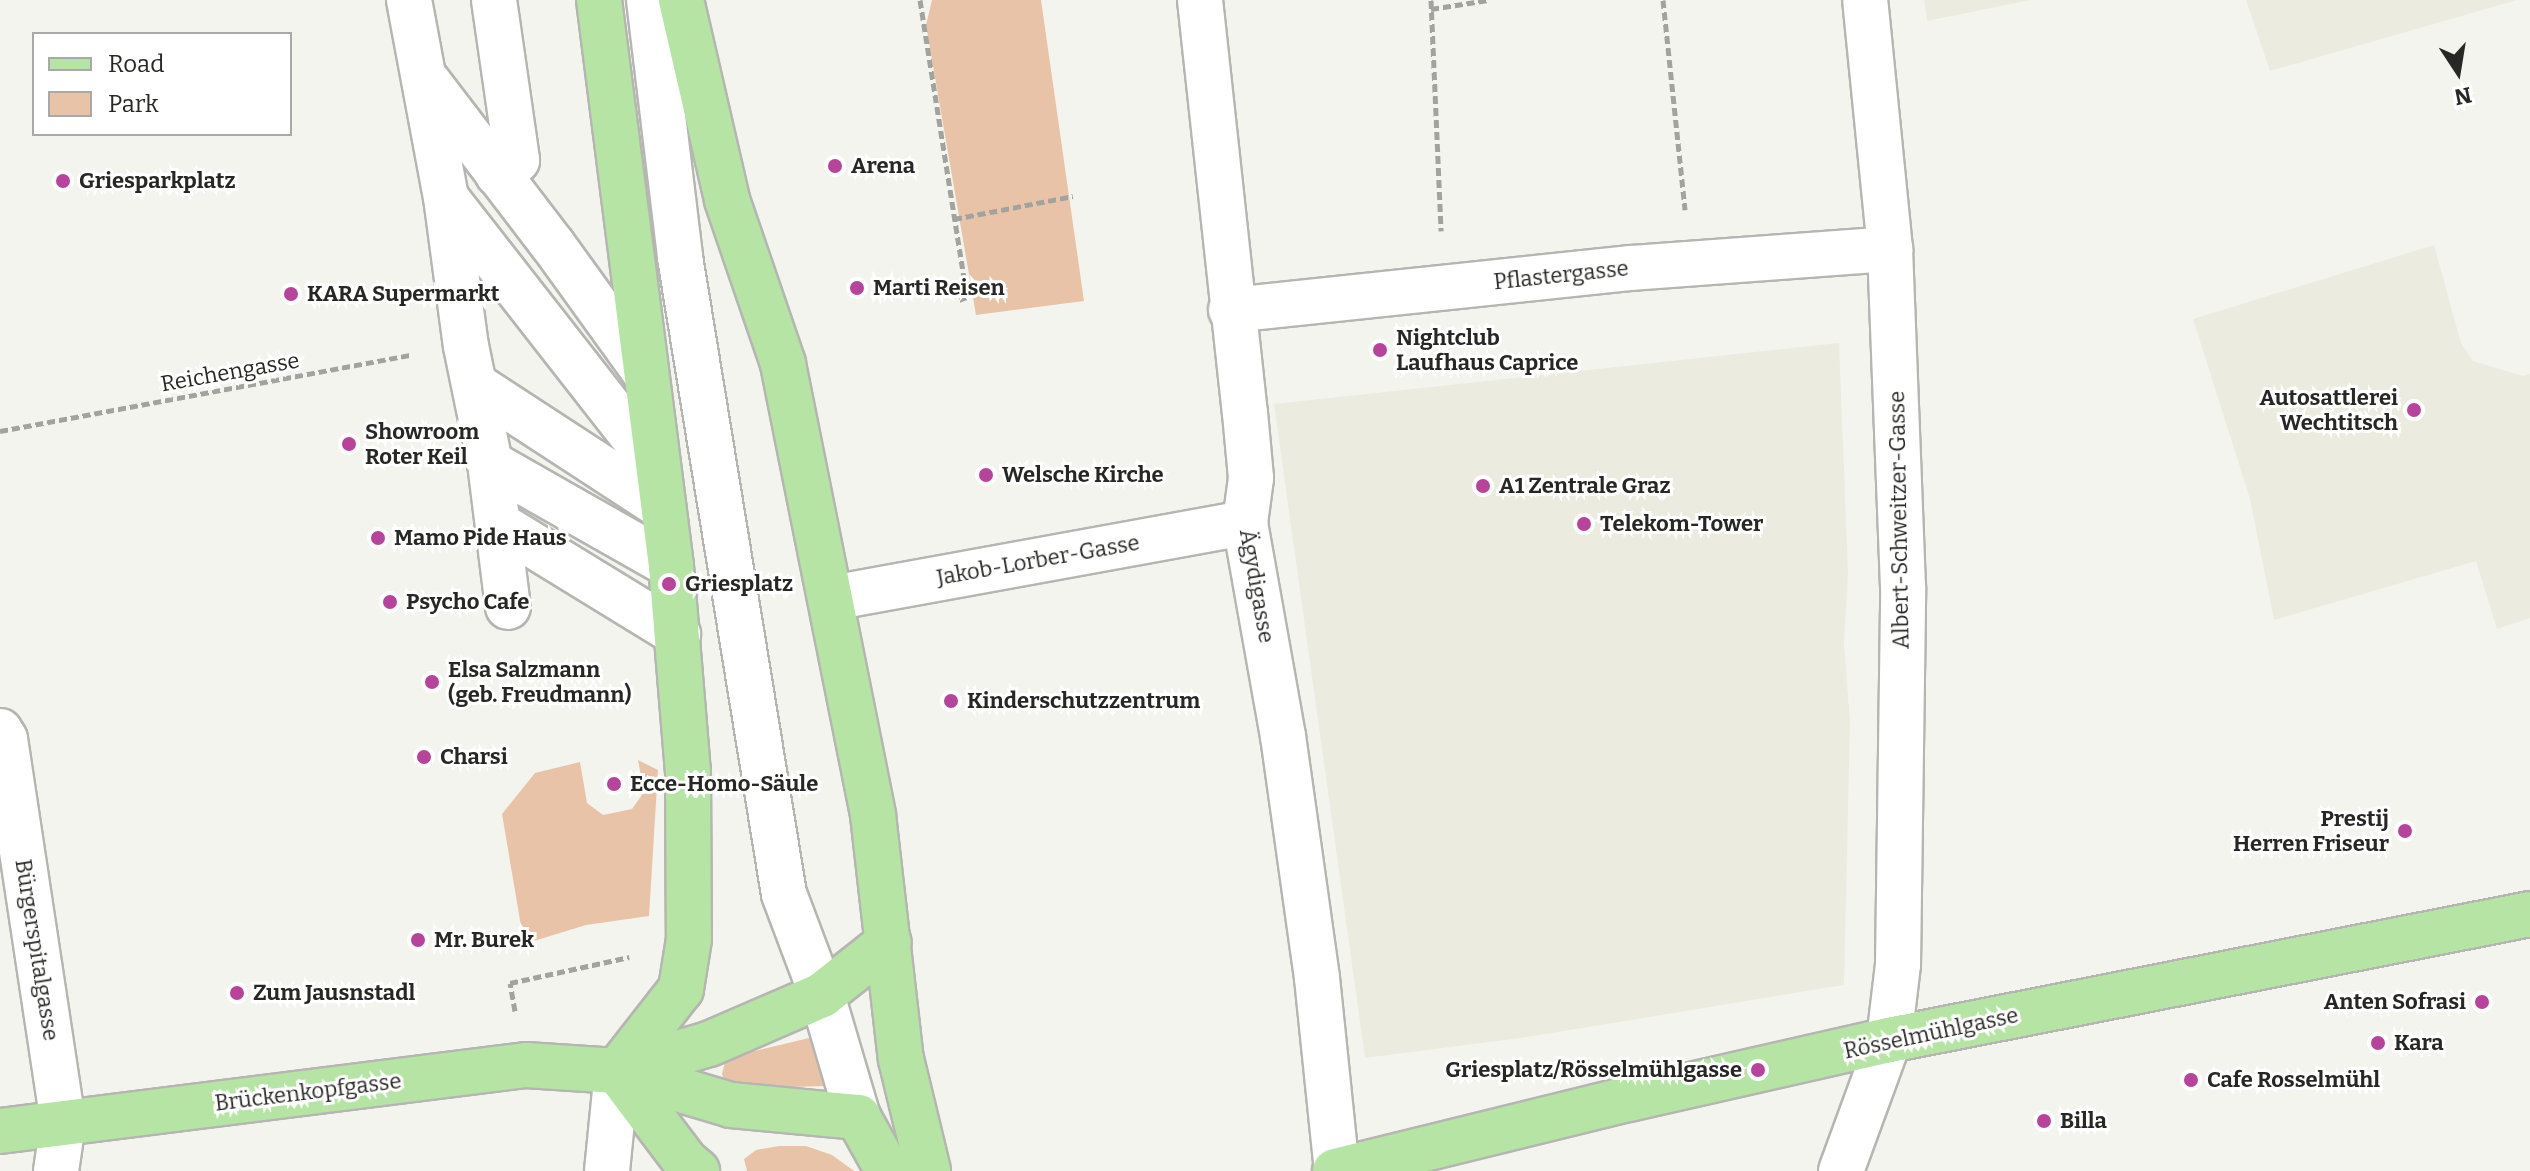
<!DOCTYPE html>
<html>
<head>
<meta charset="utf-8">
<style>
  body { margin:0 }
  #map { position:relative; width:2530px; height:1171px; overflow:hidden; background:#f4f4ef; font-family:Bitter,serif }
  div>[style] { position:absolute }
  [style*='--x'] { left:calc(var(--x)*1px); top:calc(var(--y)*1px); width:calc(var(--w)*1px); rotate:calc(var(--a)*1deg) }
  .built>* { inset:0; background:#ebecdf }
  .green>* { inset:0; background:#e9c3a7 }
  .path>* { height:5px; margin-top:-2.5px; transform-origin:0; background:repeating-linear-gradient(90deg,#a2a29f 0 8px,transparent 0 12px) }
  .roads { filter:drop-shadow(2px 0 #b5b6b1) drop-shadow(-2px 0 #b5b6b1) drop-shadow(0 2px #b5b6b1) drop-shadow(0 -2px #b5b6b1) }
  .minor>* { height:44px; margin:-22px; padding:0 22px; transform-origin:22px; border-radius:22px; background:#fff }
  .major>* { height:44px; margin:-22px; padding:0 22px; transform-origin:22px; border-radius:22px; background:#b6e4a4 }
  .dots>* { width:22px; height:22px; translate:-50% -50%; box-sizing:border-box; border:4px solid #fff; border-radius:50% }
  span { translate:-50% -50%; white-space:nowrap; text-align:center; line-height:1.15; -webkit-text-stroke:6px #fff; paint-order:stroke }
  .poi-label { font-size:22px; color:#272725; font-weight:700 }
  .left { translate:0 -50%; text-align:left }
  .right { translate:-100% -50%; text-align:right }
  .street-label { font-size:22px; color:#272725 }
  .legend { position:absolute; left:32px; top:32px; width:260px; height:104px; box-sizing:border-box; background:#fff; border:2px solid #a9a9a8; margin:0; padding:10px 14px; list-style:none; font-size:24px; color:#272725 }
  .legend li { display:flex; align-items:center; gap:16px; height:40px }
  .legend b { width:40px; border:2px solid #a9a9a8 }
  .north { position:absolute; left:2418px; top:32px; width:80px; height:80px; -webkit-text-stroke:6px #fff; paint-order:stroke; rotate:168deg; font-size:22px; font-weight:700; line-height:32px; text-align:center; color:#272725 }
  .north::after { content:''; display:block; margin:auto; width:28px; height:36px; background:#272725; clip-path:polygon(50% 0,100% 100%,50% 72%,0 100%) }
</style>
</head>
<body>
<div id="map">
  <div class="built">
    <div style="clip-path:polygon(1924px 0,2031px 0,1927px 21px)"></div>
    <div style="clip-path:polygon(2246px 0,2517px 0,2270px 71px)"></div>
    <div style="clip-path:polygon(2434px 245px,2461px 343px,2473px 361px,2523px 376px,2530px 374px,2530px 618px,2497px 629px,2476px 561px,2274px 620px,2250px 499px,2193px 319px)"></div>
    <div style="clip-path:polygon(1839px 343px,1848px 574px,1844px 643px,1850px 722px,1844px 985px,1527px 1037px,1365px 1058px,1274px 404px)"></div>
  </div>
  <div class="green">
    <div style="clip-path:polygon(932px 0,1041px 0,1084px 301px,976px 315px,926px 25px)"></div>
    <div style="clip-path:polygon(638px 760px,658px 770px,649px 916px,586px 925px,524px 944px,502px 814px,535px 773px,580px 762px,587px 803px,603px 815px,632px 809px,644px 792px)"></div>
    <div style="clip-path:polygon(813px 1037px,824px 1086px,727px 1089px,722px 1074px,726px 1058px)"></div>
    <div style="clip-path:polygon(779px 1146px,806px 1146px,832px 1155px,854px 1171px,747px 1171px,744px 1159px,756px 1150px)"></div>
  </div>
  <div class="path">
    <div style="--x:920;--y:0;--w:301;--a:81"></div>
    <div style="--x:967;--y:297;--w:9;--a:159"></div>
    <div style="--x:1431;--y:0;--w:231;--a:87.5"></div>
    <div style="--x:1663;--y:0;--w:211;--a:84"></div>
    <div style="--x:1431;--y:9;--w:58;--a:-9"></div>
    <div style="--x:954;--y:219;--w:121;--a:-10.9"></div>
    <div style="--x:0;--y:431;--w:419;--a:-10.5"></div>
    <div style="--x:515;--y:1011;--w:28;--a:-100"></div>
    <div style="--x:510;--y:983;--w:122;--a:-12.3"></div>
  </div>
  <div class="roads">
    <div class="minor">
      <div style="--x:409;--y:0;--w:200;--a:79.4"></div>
      <div style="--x:446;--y:197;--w:150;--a:82.4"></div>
      <div style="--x:466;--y:346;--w:119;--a:78.4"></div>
      <div style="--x:490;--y:463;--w:145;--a:82.9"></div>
      <div style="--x:494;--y:0;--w:162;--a:81.8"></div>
      <div style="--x:517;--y:160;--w:24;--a:144"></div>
      <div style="--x:649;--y:0;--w:259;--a:83.1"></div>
      <div style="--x:680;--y:257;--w:645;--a:80.73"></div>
      <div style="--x:784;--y:894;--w:108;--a:69.4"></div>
      <div style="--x:822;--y:995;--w:127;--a:73.6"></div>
      <div style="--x:1200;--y:0;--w:415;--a:83.8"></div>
      <div style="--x:1245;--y:413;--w:65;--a:84.7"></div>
      <div style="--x:1251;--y:478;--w:45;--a:97.6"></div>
      <div style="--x:1245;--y:523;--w:216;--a:79.9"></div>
      <div style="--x:1283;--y:736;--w:244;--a:82"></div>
      <div style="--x:1317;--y:978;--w:194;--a:84.1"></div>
      <div style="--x:429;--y:83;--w:204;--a:52.6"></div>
      <div style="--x:553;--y:245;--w:159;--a:54.2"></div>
      <div style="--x:447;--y:199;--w:343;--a:52"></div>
      <div style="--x:1231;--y:310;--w:402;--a:-6"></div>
      <div style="--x:1631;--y:268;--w:260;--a:-4.2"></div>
      <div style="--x:475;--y:385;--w:223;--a:33.1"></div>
      <div style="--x:490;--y:463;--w:208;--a:29.6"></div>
      <div style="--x:500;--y:525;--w:209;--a:31.5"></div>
      <div style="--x:832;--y:598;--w:420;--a:-10.3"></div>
      <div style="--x:0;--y:731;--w:9;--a:58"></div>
      <div style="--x:5;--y:739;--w:388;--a:81.4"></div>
      <div style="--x:63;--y:1123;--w:49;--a:98.3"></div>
      <div style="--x:607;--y:1171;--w:100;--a:-84.3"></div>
      <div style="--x:1841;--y:1171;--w:140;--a:-69.9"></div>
      <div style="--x:1889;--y:1040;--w:77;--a:-83.2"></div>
      <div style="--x:1898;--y:964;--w:377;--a:-89.2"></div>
      <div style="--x:1903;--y:587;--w:338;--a:-92.2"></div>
      <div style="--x:1890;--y:249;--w:250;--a:-95.7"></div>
    </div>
    <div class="major">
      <div style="--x:599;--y:0;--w:571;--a:82.75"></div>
      <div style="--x:671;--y:566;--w:206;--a:85.3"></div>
      <div style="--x:688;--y:771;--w:168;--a:89.7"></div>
      <div style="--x:689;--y:939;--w:51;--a:99.1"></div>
      <div style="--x:681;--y:989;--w:104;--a:128"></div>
      <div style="--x:681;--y:0;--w:205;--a:77"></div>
      <div style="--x:727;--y:200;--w:173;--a:71.1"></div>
      <div style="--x:783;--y:364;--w:460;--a:78.7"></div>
      <div style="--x:873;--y:815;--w:246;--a:83.5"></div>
      <div style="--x:901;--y:1059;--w:115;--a:76.4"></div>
      <div style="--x:617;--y:1071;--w:96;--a:-16.4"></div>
      <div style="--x:709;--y:1044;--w:123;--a:-23.4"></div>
      <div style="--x:822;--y:995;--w:85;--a:-38.3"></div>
      <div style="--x:617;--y:1071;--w:113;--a:52.9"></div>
      <div style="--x:685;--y:1161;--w:16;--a:40"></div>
      <div style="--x:0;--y:1131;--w:530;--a:-7.15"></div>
      <div style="--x:526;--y:1065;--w:91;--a:3.8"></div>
      <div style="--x:617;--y:1071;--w:119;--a:16.6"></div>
      <div style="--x:731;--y:1105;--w:128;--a:5.4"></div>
      <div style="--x:858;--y:1117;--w:62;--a:60.9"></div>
      <div style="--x:1335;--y:1171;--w:303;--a:-13.8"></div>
      <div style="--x:1629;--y:1099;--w:267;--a:-12.8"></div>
      <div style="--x:1889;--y:1040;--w:653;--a:-11.12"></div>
    </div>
  </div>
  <div class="dots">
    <div style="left:835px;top:166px;background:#b7439b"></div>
    <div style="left:63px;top:181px;background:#b7439b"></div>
    <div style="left:857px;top:288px;background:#b7439b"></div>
    <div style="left:291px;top:294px;background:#b7439b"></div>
    <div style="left:1380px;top:350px;background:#b7439b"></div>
    <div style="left:2414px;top:410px;background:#b7439b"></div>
    <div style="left:349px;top:444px;background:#b7439b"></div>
    <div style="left:986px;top:475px;background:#b7439b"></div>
    <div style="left:1483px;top:486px;background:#b7439b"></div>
    <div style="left:1584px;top:524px;background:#b7439b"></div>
    <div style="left:378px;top:538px;background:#b7439b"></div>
    <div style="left:669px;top:584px;background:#b7439b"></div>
    <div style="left:390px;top:602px;background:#b7439b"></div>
    <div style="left:432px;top:682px;background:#b7439b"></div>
    <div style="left:951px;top:701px;background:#b7439b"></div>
    <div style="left:424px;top:757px;background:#b7439b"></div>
    <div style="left:614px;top:784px;background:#b7439b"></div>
    <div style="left:2405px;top:831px;background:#b7439b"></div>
    <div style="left:418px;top:940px;background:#b7439b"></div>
    <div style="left:237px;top:993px;background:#b7439b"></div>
    <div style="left:2482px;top:1002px;background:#b7439b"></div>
    <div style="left:2378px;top:1043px;background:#b7439b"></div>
    <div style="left:1758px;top:1070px;background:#b7439b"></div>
    <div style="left:2191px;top:1080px;background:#b7439b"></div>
    <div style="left:2044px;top:1121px;background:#b7439b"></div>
  </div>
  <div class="poi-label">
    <span class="left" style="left:851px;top:166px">Arena</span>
    <span class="left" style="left:79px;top:181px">Griesparkplatz</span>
    <span class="left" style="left:873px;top:288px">Marti Reisen</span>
    <span class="left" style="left:307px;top:294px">KARA Supermarkt</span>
    <span class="left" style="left:1396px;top:350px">Nightclub<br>Laufhaus Caprice</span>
    <span class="right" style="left:2398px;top:410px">Autosattlerei<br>Wechtitsch</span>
    <span class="left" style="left:365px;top:444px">Showroom<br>Roter Keil</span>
    <span class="left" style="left:1002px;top:475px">Welsche Kirche</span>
    <span class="left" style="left:1499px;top:486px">A1 Zentrale Graz</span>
    <span class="left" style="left:1600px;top:524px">Telekom-Tower</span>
    <span class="left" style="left:394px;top:538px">Mamo Pide Haus</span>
    <span class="left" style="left:685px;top:584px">Griesplatz</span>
    <span class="left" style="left:406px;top:602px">Psycho Cafe</span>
    <span class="left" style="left:448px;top:682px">Elsa Salzmann<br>(geb. Freudmann)</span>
    <span class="left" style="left:967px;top:701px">Kinderschutzzentrum</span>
    <span class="left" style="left:440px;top:757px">Charsi</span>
    <span class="left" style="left:630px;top:784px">Ecce-Homo-Säule</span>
    <span class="right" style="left:2389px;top:831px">Prestij<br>Herren Friseur</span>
    <span class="left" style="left:434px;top:940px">Mr. Burek</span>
    <span class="left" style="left:253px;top:993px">Zum Jausnstadl</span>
    <span class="right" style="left:2466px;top:1002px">Anten Sofrasi</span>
    <span class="left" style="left:2394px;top:1043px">Kara</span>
    <span class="right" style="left:1742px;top:1070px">Griesplatz/Rösselmühlgasse</span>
    <span class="left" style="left:2207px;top:1080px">Cafe Rosselmühl</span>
    <span class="left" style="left:2060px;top:1121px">Billa</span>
  </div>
  <div class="street-label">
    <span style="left:1561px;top:275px;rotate:-6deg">Pflastergasse</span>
    <span style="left:230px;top:372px;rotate:-10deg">Reichengasse</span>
    <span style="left:1899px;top:520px;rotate:-91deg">Albert-Schweitzer-Gasse</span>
    <span style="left:1038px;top:560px;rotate:-10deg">Jakob-Lorber-Gasse</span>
    <span style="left:1257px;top:586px;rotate:80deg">Ägydigasse</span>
    <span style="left:37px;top:950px;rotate:81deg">Bürgerspitalgasse</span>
    <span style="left:1931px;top:1033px;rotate:-12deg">Rösselmühlgasse</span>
    <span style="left:308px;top:1092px;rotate:-7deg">Brückenkopfgasse</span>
  </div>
  <ul class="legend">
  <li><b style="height:10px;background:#b6e4a4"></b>Road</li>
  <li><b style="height:22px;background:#e9c3a7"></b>Park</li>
  </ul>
  <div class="north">N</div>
</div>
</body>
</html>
